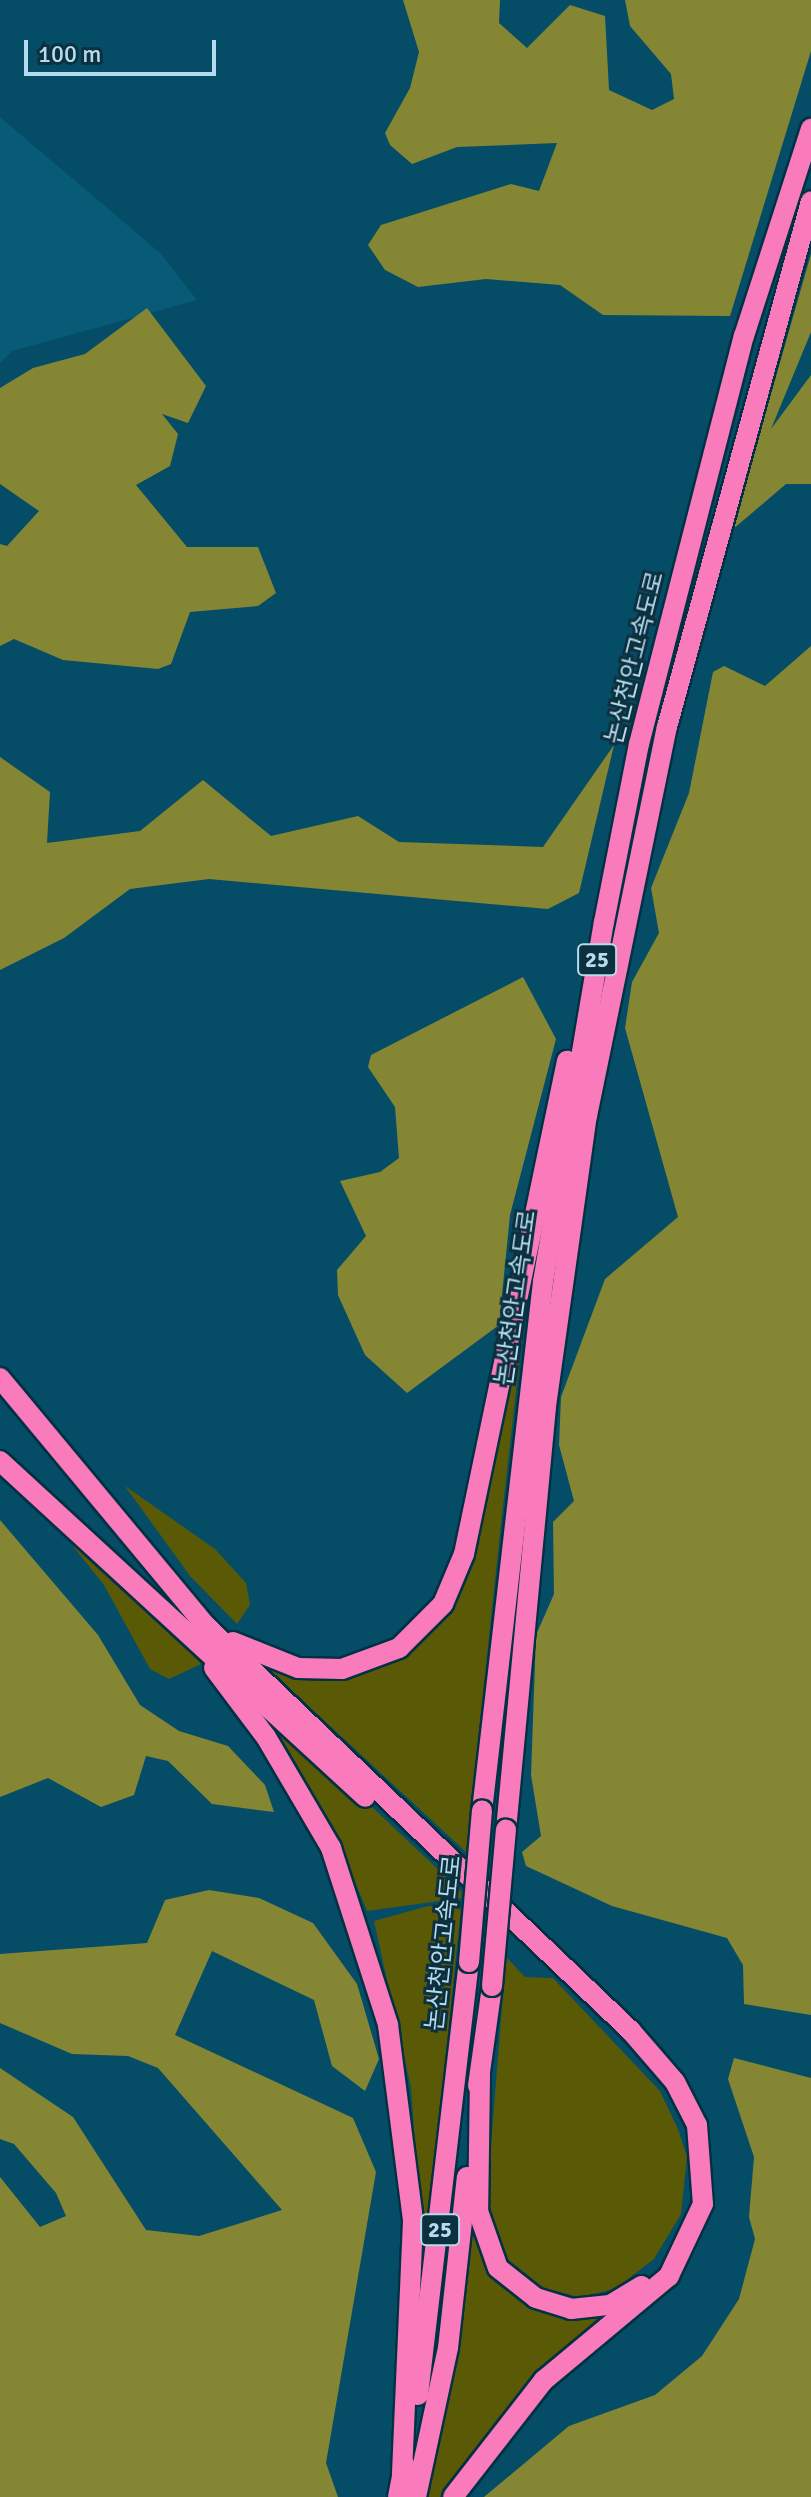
<!DOCTYPE html>
<html>
<head>
<meta charset="utf-8">
<style>
  body { margin:0 }
  #map { position:relative; width:811px; height:2497px; overflow:hidden; background:#054d67; font-family:Signika,"Noto Sans KR",sans-serif }
  div>[style] { position:absolute }
  [style*='--x'] { left:calc(var(--x)*1px); top:calc(var(--y)*1px); width:calc(var(--w)*1px); rotate:calc(var(--a)*1deg) }
  .built>* { inset:0; background:#075b77 }
  .green>* { inset:0; background:#595906 }
  .forest>* { inset:0; background:#858633 }
  .roads { filter:drop-shadow(2px 0 #013143) drop-shadow(-2px 0 #013143) drop-shadow(0 2px #013143) drop-shadow(0 -2px #013143) }
  .motorway>* { height:20px; margin:-10px; padding:0 10px; transform-origin:10px; border-radius:10px; background:#fa7bbc }
  .bridges { filter:drop-shadow(2px 0 #013143) drop-shadow(-2px 0 #013143) drop-shadow(0 2px #013143) drop-shadow(0 -2px #013143) }
  .motorway-bridge>* { height:20px; margin:-10px; padding:0 10px; transform-origin:10px; border-radius:10px; background:#fa7bbc }
  span { translate:-50% -50%; white-space:nowrap; text-align:center; line-height:1.15; -webkit-text-stroke:6px #0d303f; paint-order:stroke }
  .shield-label span { padding:2px 6px; background:#0d303f; border:2px solid; border-radius:6px; -webkit-text-stroke-width:0 }
  .shield-label { font-size:22px; color:#b6dbee; font-weight:700 }
  .street-label { font-size:24px; color:#b6dbee }
  .scale { position:absolute; left:24px; top:40px; width:192px; height:36px; box-sizing:border-box; border:4px solid #b6dbee; border-top:0; padding-left:10px; font-size:24px; line-height:28px; white-space:nowrap; color:#b6dbee; -webkit-text-stroke:6px #0d303f; paint-order:stroke }
</style>
</head>
<body>
<div id="map">
  <div class="built">
    <div style="clip-path:polygon(0 117px,160px 253px,197px 300px,12px 351px,0 363px)"></div>
  </div>
  <div class="green">
    <div style="clip-path:polygon(532px 1253px,503px 1506px,466px 1852px,261px 1662px,329px 1677px,445px 1614px)"></div>
    <div style="clip-path:polygon(125px 1486px,215px 1549px,246px 1583px,250px 1605px,237px 1624px,190px 1576px)"></div>
    <div style="clip-path:polygon(60px 1530px,186px 1642px,201px 1664px,169px 1679px,150px 1669px,104px 1585px)"></div>
    <div style="clip-path:polygon(243px 1685px,462px 1892px,461px 1898px,367px 1911px,334px 1831px)"></div>
    <div style="clip-path:polygon(428px 1906px,461px 1908px,424px 2264px,411px 2088px,374px 1921px)"></div>
    <div style="clip-path:polygon(506px 1957px,525px 1977px,553px 1978px,660px 2091px,678px 2129px,687px 2157px,681px 2214px,654px 2259px,615px 2289px,579px 2297px,535px 2286px,514px 2274px,485px 2219px)"></div>
    <div style="clip-path:polygon(472px 2233px,486px 2267px,524px 2303px,561px 2316px,608px 2314px,503px 2413px,440px 2497px,428px 2497px)"></div>
  </div>
  <div class="forest">
    <div style="clip-path:polygon(403px 0,500px 0,499px 23px,527px 48px,570px 5px,605px 16px,609px 90px,652px 110px,674px 99px,671px 74px,630px 26px,625px 0,811px 0,811px 51px,730px 316px,603px 315px,560px 285px,486px 279px,418px 287px,385px 270px,368px 245px,381px 225px,511px 184px,539px 191px,557px 143px,457px 147px,412px 164px,390px 145px,385px 133px,410px 88px,419px 52px)"></div>
    <div style="clip-path:polygon(811px 254px,811px 332px,771px 429px,811px 375px,811px 484px,786px 484px,732px 530px)"></div>
    <div style="clip-path:polygon(147px 308px,206px 386px,188px 423px,162px 414px,178px 434px,170px 466px,136px 485px,187px 547px,258px 547px,276px 593px,258px 606px,190px 612px,171px 664px,158px 669px,63px 660px,14px 639px,0 646px,0 544px,7px 546px,39px 511px,0 484px,0 388px,33px 368px,85px 354px)"></div>
    <div style="clip-path:polygon(811px 646px,811px 2015px,744px 2004px,743px 1965px,727px 1938px,612px 1906px,526px 1866px,522px 1852px,541px 1836px,531px 1775px,536px 1635px,554px 1594px,553px 1522px,574px 1501px,559px 1445px,561px 1397px,605px 1279px,678px 1217px,625px 1028px,632px 982px,659px 933px,651px 888px,689px 793px,713px 672px,724px 666px,765px 686px)"></div>
    <div style="clip-path:polygon(614px 745px,579px 893px,548px 909px,209px 879px,130px 889px,64px 938px,0 970px,0 757px,50px 792px,47px 843px,140px 831px,203px 780px,271px 836px,358px 816px,399px 842px,543px 847px)"></div>
    <div style="clip-path:polygon(523px 977px,556px 1039px,510px 1215px,499px 1325px,407px 1393px,365px 1355px,338px 1295px,337px 1270px,366px 1236px,340px 1181px,380px 1172px,399px 1158px,395px 1107px,368px 1067px,371px 1055px)"></div>
    <div style="clip-path:polygon(0 1520px,98px 1635px,140px 1705px,179px 1731px,228px 1746px,265px 1785px,274px 1812px,212px 1804px,168px 1761px,146px 1756px,134px 1795px,101px 1807px,48px 1778px,0 1797px)"></div>
    <div style="clip-path:polygon(209px 1890px,259px 1898px,313px 1923px,357px 1984px,379px 2059px,365px 2091px,332px 2066px,314px 2000px,212px 1951px,175px 2035px,353px 2118px,376px 2172px,326px 2463px,338px 2497px,0 2497px,0 2177px,40px 2227px,66px 2216px,56px 2193px,14px 2144px,0 2139px,0 2068px,73px 2117px,146px 2230px,199px 2236px,282px 2210px,158px 2068px,128px 2056px,72px 2054px,0 2023px,0 1954px,147px 1943px,165px 1900px)"></div>
    <div style="clip-path:polygon(734px 2058px,811px 2078px,811px 2497px,484px 2497px,569px 2426px,655px 2395px,702px 2356px,739px 2299px,755px 2239px,749px 2217px,754px 2157px,728px 2079px)"></div>
  </div>
  <div class="roads">
    <div class="motorway">
      <div style="--x:0;--y:1378;--w:322;--a:50.3"></div>
      <div style="--x:206;--y:1626;--w:587;--a:43.62"></div>
      <div style="--x:631;--y:2031;--w:67;--a:49.2"></div>
      <div style="--x:675;--y:2082;--w:48;--a:62.9"></div>
      <div style="--x:697;--y:2125;--w:79;--a:85.7"></div>
      <div style="--x:703;--y:2204;--w:80;--a:115.3"></div>
      <div style="--x:669;--y:2276;--w:163;--a:140.2"></div>
      <div style="--x:544;--y:2380;--w:148;--a:127.9"></div>
      <div style="--x:0;--y:1461;--w:496;--a:42.6"></div>
      <div style="--x:233;--y:1642;--w:70;--a:21.8"></div>
      <div style="--x:298;--y:1668;--w:44;--a:1.3"></div>
      <div style="--x:342;--y:1669;--w:61;--a:-20.2"></div>
      <div style="--x:399;--y:1648;--w:62;--a:-45"></div>
      <div style="--x:443;--y:1604;--w:54;--a:-67.2"></div>
      <div style="--x:464;--y:1554;--w:504;--a:-78.2"></div>
      <div style="--x:214;--y:1668;--w:86;--a:53"></div>
      <div style="--x:266;--y:1737;--w:129;--a:59.6"></div>
      <div style="--x:331;--y:1848;--w:186;--a:72.1"></div>
      <div style="--x:388;--y:2025;--w:198;--a:82.7"></div>
      <div style="--x:413;--y:2221;--w:255;--a:92.5"></div>
      <div style="--x:482;--y:1811;--w:533;--a:-83.42"></div>
      <div style="--x:543;--y:1282;--w:365;--a:-80.4"></div>
      <div style="--x:604;--y:922;--w:181;--a:-78.9"></div>
      <div style="--x:639;--y:744;--w:421;--a:-75.6"></div>
      <div style="--x:744;--y:336;--w:218;--a:-72.1"></div>
      <div style="--x:506;--y:1830;--w:426;--a:-84.6"></div>
      <div style="--x:546;--y:1406;--w:293;--a:-82"></div>
      <div style="--x:587;--y:1116;--w:397;--a:-78.4"></div>
      <div style="--x:667;--y:727;--w:545;--a:-74.69"></div>
      <div style="--x:480;--y:2076;--w:135;--a:90.8"></div>
      <div style="--x:478;--y:2211;--w:60;--a:70.7"></div>
      <div style="--x:498;--y:2268;--w:48;--a:38.3"></div>
      <div style="--x:536;--y:2298;--w:37;--a:17"></div>
      <div style="--x:571;--y:2309;--w:39;--a:-6"></div>
      <div style="--x:610;--y:2305;--w:37;--a:-31"></div>
      <div style="--x:478;--y:2086;--w:101;--a:-82"></div>
      <div style="--x:418;--y:2395;--w:436;--a:-83.3"></div>
      <div style="--x:398;--y:2497;--w:33;--a:-79"></div>
      <div style="--x:416;--y:2497;--w:152;--a:-77.9"></div>
      <div style="--x:448;--y:2348;--w:172;--a:-83.7"></div>
    </div>
  </div>
  <div class="bridges">
    <div class="motorway-bridge">
      <div style="--x:469;--y:1962;--w:152;--a:-85.1"></div>
      <div style="--x:492;--y:1986;--w:157;--a:-84.9"></div>
    </div>
  </div>
  <div class="shield-label">
    <span style="left:597px;top:960px">25</span>
    <span style="left:440px;top:2230px">25</span>
  </div>
  <div class="street-label">
    <span style="left:635px;top:658px;rotate:-76deg">논산천안고속도로</span>
    <span style="left:516px;top:1298px;rotate:-82deg">논산천안고속도로</span>
    <span style="left:444px;top:1943px;rotate:-84deg">논산천안고속도로</span>
  </div>
  <div class="scale">100 m</div>
</div>
</body>
</html>
